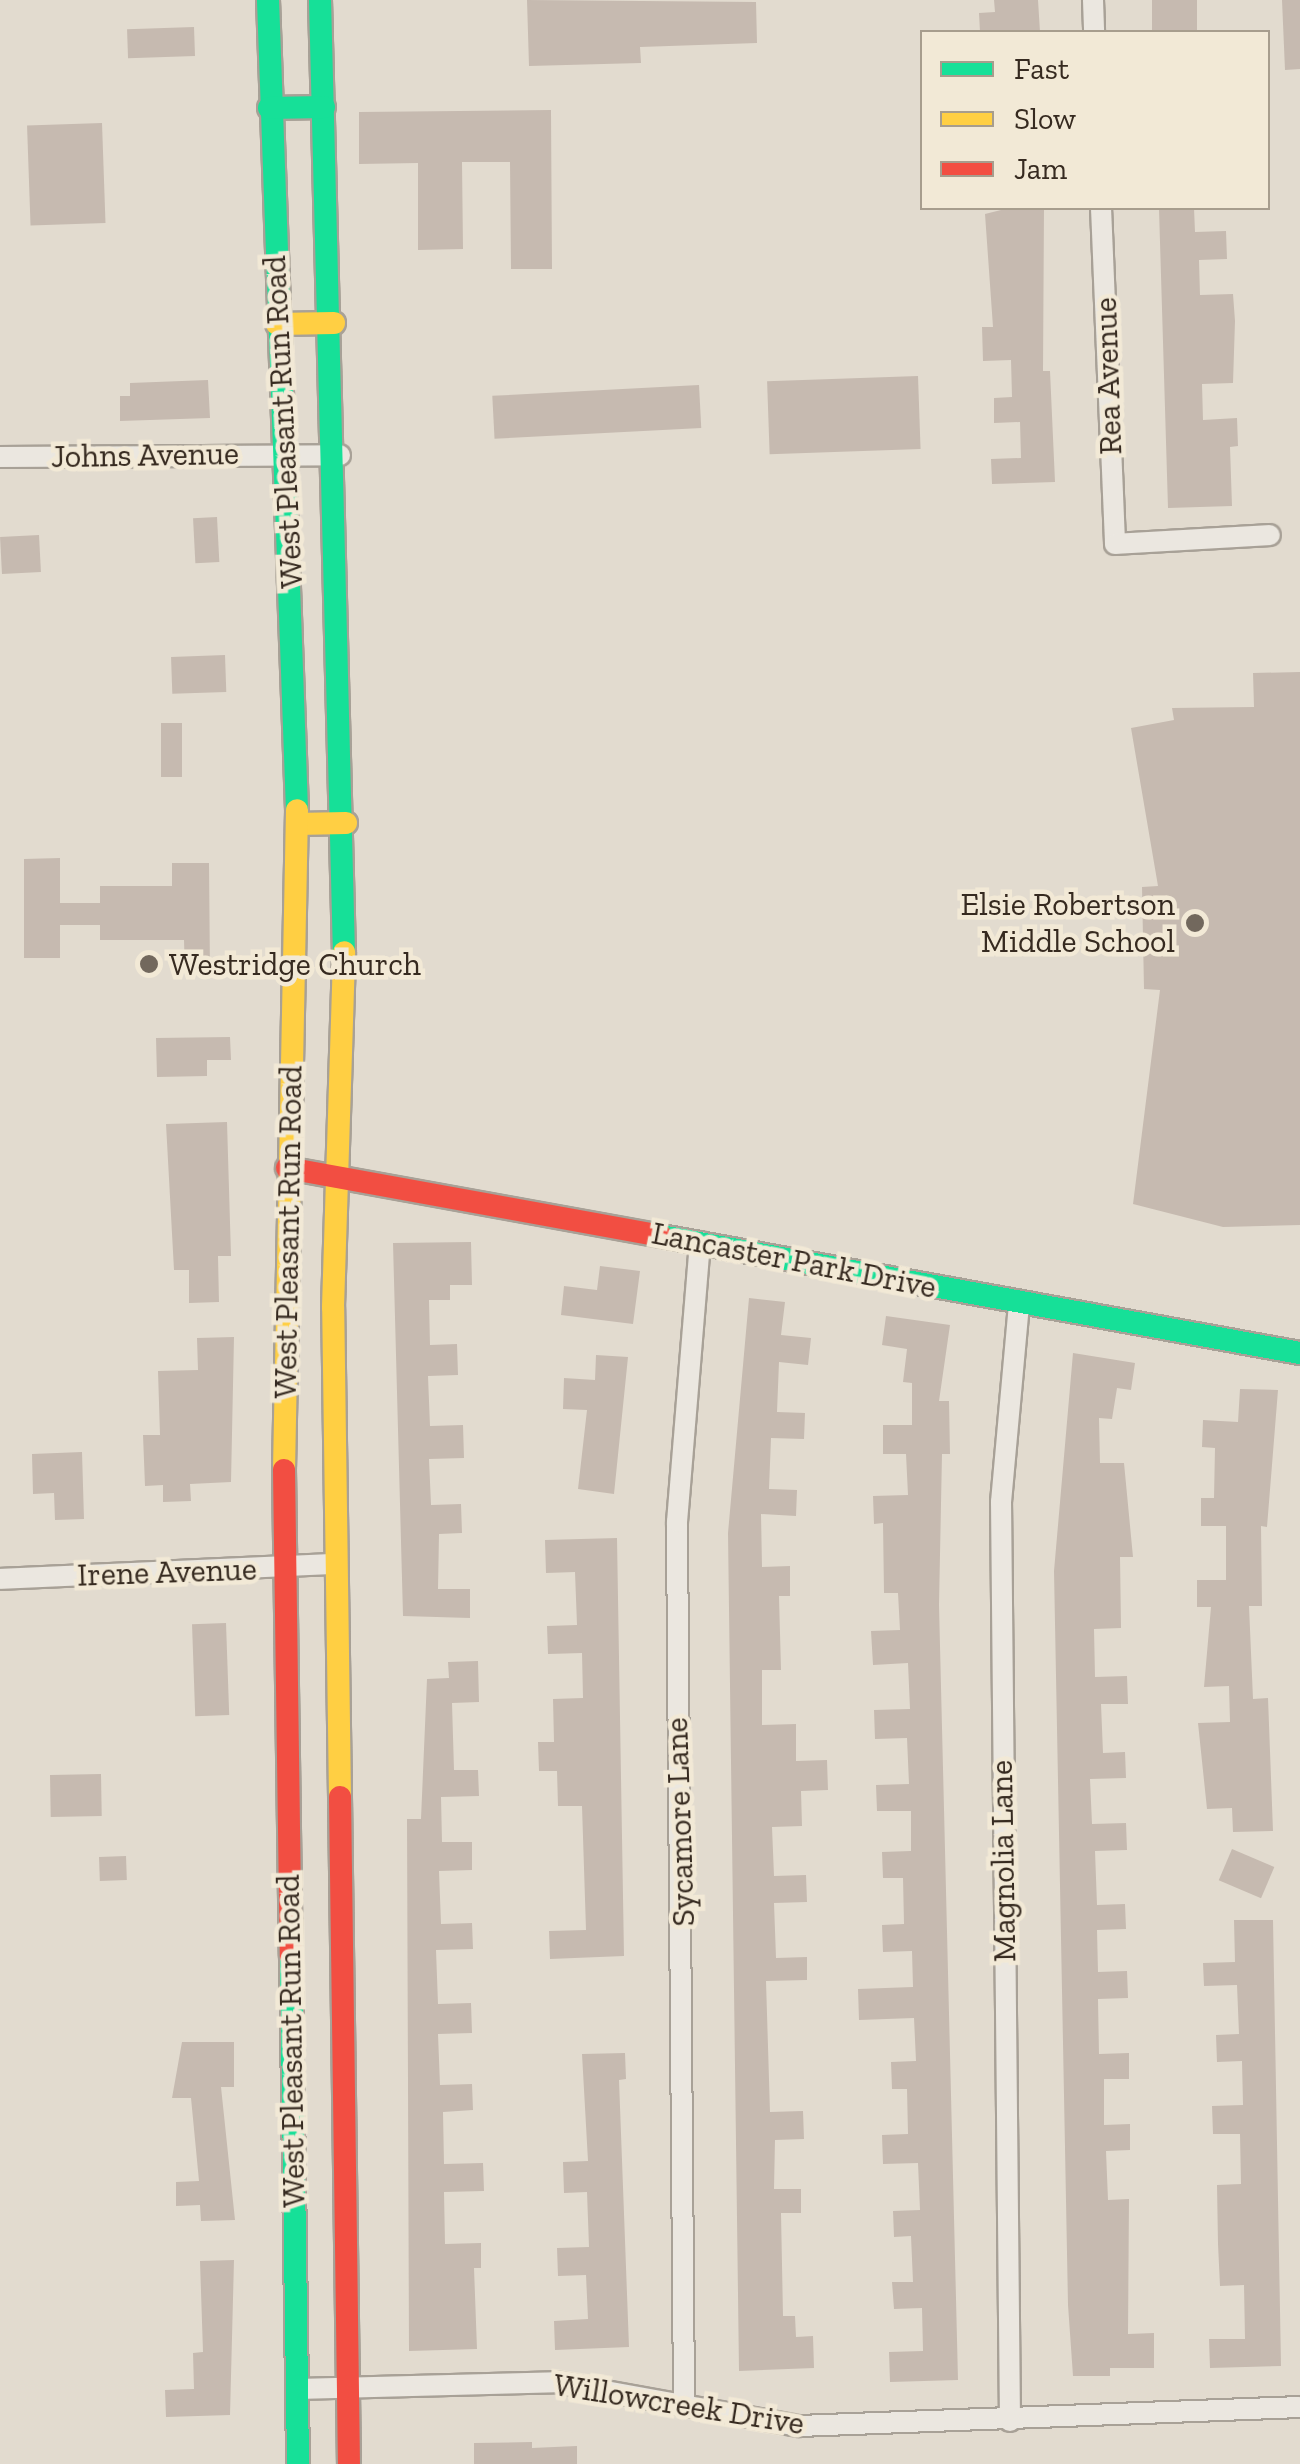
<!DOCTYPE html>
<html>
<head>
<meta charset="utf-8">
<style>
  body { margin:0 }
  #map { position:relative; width:1300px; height:2464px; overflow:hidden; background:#e2dbcf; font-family:"Zilla Slab",serif }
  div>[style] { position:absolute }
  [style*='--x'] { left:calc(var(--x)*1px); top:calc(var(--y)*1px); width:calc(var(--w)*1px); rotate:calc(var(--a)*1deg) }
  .building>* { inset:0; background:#c6bab0; transform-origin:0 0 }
  .roads { filter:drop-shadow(2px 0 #a8a197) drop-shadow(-2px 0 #a8a197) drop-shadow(0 2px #a8a197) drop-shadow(0 -2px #a8a197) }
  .street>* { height:20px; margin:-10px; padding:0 10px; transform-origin:10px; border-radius:10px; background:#ebe7e0 }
  .fast>* { height:22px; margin:-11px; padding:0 11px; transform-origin:11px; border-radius:11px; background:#16e098 }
  .slow>* { height:22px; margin:-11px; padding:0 11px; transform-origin:11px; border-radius:11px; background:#ffcf43 }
  .jam>* { height:22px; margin:-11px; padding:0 11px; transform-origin:11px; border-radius:11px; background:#f24e42 }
  .dots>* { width:28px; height:28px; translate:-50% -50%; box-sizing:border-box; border:5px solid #f2e9d6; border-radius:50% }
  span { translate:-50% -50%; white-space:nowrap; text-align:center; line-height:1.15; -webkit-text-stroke:9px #f2e9d6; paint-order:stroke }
  .street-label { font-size:32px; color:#362a20 }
  .poi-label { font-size:32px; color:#362a20 }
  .right { translate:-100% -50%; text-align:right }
  .left { translate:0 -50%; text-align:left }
  .legend { position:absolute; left:920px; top:30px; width:350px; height:180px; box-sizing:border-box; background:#f2e9d6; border:2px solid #a79d8d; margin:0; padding:12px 18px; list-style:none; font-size:30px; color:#362a20 }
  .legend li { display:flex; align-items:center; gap:20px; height:50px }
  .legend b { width:50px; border:2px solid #a79d8d }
</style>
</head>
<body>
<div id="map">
  <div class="building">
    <div style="clip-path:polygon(527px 0,756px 2px,757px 43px,640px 47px,641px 63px,529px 66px)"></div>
    <div style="clip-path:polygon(994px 0,1038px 0,1040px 32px,980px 32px,979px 13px,995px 12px)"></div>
    <div style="left:1152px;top:0;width:45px;height:32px"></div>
    <div style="clip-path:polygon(1282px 0,1300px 0,1300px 69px,1285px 70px)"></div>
    <div style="left:194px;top:27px;width:29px;height:67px;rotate:88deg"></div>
    <div style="clip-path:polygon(551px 110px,552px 269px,511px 269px,510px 162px,462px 162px,463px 249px,418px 250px,418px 163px,359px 164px,359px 112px)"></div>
    <div style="left:102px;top:123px;width:100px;height:75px;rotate:88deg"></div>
    <div style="clip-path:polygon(1009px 208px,1044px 208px,1043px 371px,1050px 371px,1055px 482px,992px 484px,991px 459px,1021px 458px,1020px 422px,994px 423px,994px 398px,1012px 397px,1011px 360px,983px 361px,982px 327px,993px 327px,985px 214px)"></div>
    <div style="clip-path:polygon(1194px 208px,1195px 232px,1226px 231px,1227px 259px,1199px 260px,1200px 295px,1233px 294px,1235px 321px,1233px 383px,1202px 384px,1203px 420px,1237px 418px,1238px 446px,1230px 447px,1232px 506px,1168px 508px,1159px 209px)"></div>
    <div style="left:918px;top:376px;width:73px;height:151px;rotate:88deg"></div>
    <div style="clip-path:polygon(208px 380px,210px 418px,120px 421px,120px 396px,130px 396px,130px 383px)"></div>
    <div style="left:699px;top:385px;width:43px;height:207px;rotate:87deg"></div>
    <div style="left:217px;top:517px;width:45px;height:24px;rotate:87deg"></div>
    <div style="left:39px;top:535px;width:37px;height:39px;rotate:87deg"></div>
    <div style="left:225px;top:655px;width:37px;height:54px;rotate:88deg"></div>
    <div style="clip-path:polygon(1300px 672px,1300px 1225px,1223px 1227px,1133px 1204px,1160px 990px,1144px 989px,1142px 887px,1158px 886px,1131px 728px,1174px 720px,1172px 708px,1254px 707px,1253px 673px)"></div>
    <div style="left:161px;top:723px;width:21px;height:54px"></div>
    <div style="clip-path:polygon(60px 858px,60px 903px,100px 903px,100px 886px,172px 886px,172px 863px,209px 863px,210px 974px,185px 974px,184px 940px,100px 940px,100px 925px,60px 925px,60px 958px,24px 958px,24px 859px)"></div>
    <div style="clip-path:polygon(230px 1037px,231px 1060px,207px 1060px,207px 1076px,157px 1077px,156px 1038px)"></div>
    <div style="clip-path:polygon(227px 1122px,231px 1256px,218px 1256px,219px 1302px,189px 1303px,189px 1270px,174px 1270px,166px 1124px)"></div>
    <div style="clip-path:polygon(471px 1242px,472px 1285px,450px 1285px,450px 1300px,429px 1300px,430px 1345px,457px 1344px,458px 1375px,428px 1376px,430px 1426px,463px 1425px,464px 1458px,429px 1459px,431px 1505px,461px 1504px,462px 1533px,439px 1534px,438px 1589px,470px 1589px,470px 1618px,403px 1616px,393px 1243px)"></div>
    <div style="clip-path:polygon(600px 1266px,640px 1271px,633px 1324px,561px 1315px,564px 1286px,597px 1290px)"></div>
    <div style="clip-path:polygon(749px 1298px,785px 1302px,781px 1335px,811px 1338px,808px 1365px,779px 1362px,777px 1412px,805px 1413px,804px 1439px,771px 1438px,769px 1489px,797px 1490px,796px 1516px,761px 1514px,762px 1567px,790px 1566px,790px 1596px,779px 1596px,781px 1670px,762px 1670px,762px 1725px,796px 1724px,796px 1761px,827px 1760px,828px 1790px,801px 1791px,802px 1826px,772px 1827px,774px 1876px,806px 1875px,807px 1902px,774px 1903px,776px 1958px,807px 1957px,807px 1980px,766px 1981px,770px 2112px,803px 2111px,804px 2139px,775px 2140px,774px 2189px,801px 2189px,801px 2213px,781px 2213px,783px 2316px,795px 2316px,796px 2337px,813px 2336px,814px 2368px,739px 2371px,728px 1533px)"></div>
    <div style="clip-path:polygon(886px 1316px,950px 1325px,939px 1401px,949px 1401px,950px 1454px,942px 1454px,939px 1605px,958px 2380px,890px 2382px,889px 2352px,923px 2351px,922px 2308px,894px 2309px,892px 2282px,913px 2282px,911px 2236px,894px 2237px,893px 2211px,920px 2210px,918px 2163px,883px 2164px,882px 2135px,908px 2134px,907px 2089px,892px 2089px,891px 2062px,916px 2061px,914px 2018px,859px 2020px,858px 1989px,913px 1987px,912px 1951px,883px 1952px,882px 1925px,904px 1924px,903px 1878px,883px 1878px,882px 1852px,911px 1851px,911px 1811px,877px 1811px,876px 1785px,909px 1784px,907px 1738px,875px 1739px,874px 1710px,910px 1709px,908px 1663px,873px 1665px,871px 1631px,900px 1630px,898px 1593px,884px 1593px,883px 1523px,874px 1524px,873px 1496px,908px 1495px,906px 1454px,883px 1454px,883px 1425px,912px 1425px,912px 1383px,903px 1382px,907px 1349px,882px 1345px)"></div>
    <div style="clip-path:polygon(234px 1337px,231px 1482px,190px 1484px,191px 1501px,163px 1502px,163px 1485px,145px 1486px,143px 1435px,160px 1435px,158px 1371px,198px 1370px,197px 1338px)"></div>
    <div style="clip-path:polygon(1073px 1353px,1135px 1363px,1131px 1390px,1117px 1388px,1112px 1419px,1099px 1418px,1100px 1463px,1124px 1463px,1133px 1557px,1120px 1557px,1121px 1628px,1094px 1629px,1095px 1677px,1127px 1676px,1128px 1704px,1101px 1704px,1103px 1753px,1125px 1752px,1126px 1778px,1090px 1779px,1092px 1824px,1126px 1823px,1127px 1850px,1095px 1851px,1097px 1905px,1125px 1904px,1126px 1929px,1097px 1930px,1098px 1972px,1127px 1971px,1128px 1998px,1098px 1999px,1099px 2054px,1129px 2053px,1129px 2079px,1104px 2079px,1104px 2125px,1130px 2124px,1130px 2150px,1106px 2151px,1108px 2200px,1129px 2199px,1128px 2334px,1154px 2333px,1154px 2368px,1110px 2368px,1110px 2376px,1073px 2376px,1068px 2305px,1054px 1571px)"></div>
    <div style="clip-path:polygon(596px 1355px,628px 1357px,614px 1494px,578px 1489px,587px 1410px,563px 1409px,564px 1378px,595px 1380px)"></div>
    <div style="clip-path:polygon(1240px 1389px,1278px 1390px,1267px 1527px,1261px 1526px,1262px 1606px,1249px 1606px,1253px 1699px,1268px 1698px,1273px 1831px,1233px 1832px,1232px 1808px,1207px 1809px,1198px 1723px,1230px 1722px,1229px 1686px,1204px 1687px,1211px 1607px,1197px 1607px,1197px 1580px,1226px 1580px,1226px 1526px,1201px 1526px,1201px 1498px,1214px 1498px,1215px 1448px,1202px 1447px,1203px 1420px,1238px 1422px)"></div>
    <div style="clip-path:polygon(82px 1452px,84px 1519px,55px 1520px,54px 1493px,33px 1494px,32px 1454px)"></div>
    <div style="clip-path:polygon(617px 1538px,624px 1956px,550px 1959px,549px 1931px,586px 1930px,582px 1806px,558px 1806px,557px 1771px,539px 1771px,538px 1742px,554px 1742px,553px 1699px,583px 1698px,582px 1653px,548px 1654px,547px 1626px,577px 1625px,575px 1572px,546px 1573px,545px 1540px)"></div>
    <div style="left:226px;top:1623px;width:92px;height:34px;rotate:88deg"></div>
    <div style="clip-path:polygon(478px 1661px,479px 1702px,452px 1703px,454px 1770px,478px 1770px,479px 1796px,441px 1797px,442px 1842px,472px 1842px,472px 1870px,439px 1871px,441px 1924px,472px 1923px,473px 1949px,436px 1950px,438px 2004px,471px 2003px,472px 2033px,438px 2034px,440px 2085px,472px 2084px,473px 2110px,443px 2112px,444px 2164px,483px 2163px,484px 2191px,444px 2192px,445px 2244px,481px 2243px,481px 2268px,474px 2268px,477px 2349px,409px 2351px,407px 1819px,421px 1819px,427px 1679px,449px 1678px,448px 1662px)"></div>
    <div style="left:101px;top:1774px;width:42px;height:51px;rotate:89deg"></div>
    <div style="left:1232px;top:1849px;width:46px;height:34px;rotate:23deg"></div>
    <div style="left:126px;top:1856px;width:24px;height:27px;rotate:88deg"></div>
    <div style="clip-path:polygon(1234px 1920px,1273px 1920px,1281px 2366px,1210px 2368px,1209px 2339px,1245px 2339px,1244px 2285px,1220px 2286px,1218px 2244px,1217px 2185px,1241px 2184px,1240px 2134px,1213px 2134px,1212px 2106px,1243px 2105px,1242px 2061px,1217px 2062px,1216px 2035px,1239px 2034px,1237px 1985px,1204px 1986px,1203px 1963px,1235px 1962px)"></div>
    <div style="clip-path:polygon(182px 2042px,234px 2042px,234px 2087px,221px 2087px,235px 2220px,201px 2221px,200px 2205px,176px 2206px,176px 2182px,199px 2181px,191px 2098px,172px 2098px)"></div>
    <div style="clip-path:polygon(625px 2053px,626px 2079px,619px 2080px,629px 2347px,555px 2350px,554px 2321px,588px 2319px,586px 2275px,558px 2276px,557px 2248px,589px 2247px,587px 2192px,564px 2193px,563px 2162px,588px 2161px,582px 2054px)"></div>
    <div style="clip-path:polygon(234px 2260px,230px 2415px,166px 2417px,165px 2390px,194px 2389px,193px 2353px,203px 2352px,200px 2261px)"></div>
    <div style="clip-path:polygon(532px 2442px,532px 2448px,577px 2446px,577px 2464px,474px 2464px,474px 2443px)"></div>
  </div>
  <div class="roads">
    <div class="street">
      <div style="--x:1093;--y:0;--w:32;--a:88"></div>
      <div style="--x:1101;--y:208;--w:336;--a:87.6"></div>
      <div style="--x:1115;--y:544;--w:155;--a:-3.3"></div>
      <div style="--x:0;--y:457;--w:340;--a:-0.3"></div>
      <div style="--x:0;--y:1579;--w:333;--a:-2.6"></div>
      <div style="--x:297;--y:2389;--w:259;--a:-1.5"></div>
      <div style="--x:556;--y:2382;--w:247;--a:10.3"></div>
      <div style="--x:799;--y:2426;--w:501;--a:-2.17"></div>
      <div style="--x:684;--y:2403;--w:881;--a:-90.46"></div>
      <div style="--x:677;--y:1522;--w:281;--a:-85.3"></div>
      <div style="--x:1010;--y:2421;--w:919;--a:-90.56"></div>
      <div style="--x:1001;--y:1502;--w:200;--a:-84.8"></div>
    </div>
    <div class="fast">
      <div style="--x:268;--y:0;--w:811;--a:87.95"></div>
      <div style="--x:320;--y:0;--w:952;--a:88.56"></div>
      <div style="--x:269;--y:108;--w:55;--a:-1"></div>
      <div style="--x:661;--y:1236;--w:650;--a:10.38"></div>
      <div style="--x:291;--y:1956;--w:508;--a:89.21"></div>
    </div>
    <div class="slow">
      <div style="--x:277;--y:324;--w:57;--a:-1"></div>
      <div style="--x:297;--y:824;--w:49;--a:-1.2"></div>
      <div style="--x:284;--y:1470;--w:660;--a:-88.87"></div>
      <div style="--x:340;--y:1797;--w:490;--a:-90.8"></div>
      <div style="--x:333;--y:1307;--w:355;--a:-88.2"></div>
    </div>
    <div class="jam">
      <div style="--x:287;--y:1168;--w:380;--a:10.3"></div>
      <div style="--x:284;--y:1470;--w:486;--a:89.2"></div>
      <div style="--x:340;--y:1797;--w:667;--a:89.23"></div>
    </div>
  </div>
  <div class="dots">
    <div style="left:1195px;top:923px;background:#72685d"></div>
    <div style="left:149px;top:964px;background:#72685d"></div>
  </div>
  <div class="street-label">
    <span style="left:1108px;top:376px;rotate:-92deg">Rea Avenue</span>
    <span style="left:283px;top:422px;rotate:-93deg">West Pleasant Run Road</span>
    <span style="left:145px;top:455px;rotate:-1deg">Johns Avenue</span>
    <span style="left:288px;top:1232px;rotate:-89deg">West Pleasant Run Road</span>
    <span style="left:794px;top:1260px;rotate:11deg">Lancaster Park Drive</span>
    <span style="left:167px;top:1572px;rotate:-2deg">Irene Avenue</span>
    <span style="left:680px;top:1822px;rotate:-92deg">Sycamore Lane</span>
    <span style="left:1003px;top:1861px;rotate:-91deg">Magnolia Lane</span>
    <span style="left:291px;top:2041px;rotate:-91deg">West Pleasant Run Road</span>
    <span style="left:679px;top:2404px;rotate:9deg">Willowcreek Drive</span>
  </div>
  <div class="poi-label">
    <span class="right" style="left:1175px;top:923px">Elsie Robertson<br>Middle School</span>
    <span class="left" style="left:169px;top:964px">Westridge Church</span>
  </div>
  <ul class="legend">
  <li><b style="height:12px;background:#16e098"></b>Fast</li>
  <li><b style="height:12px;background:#ffcf43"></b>Slow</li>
  <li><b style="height:12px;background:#f24e42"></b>Jam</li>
  </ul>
</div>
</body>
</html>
